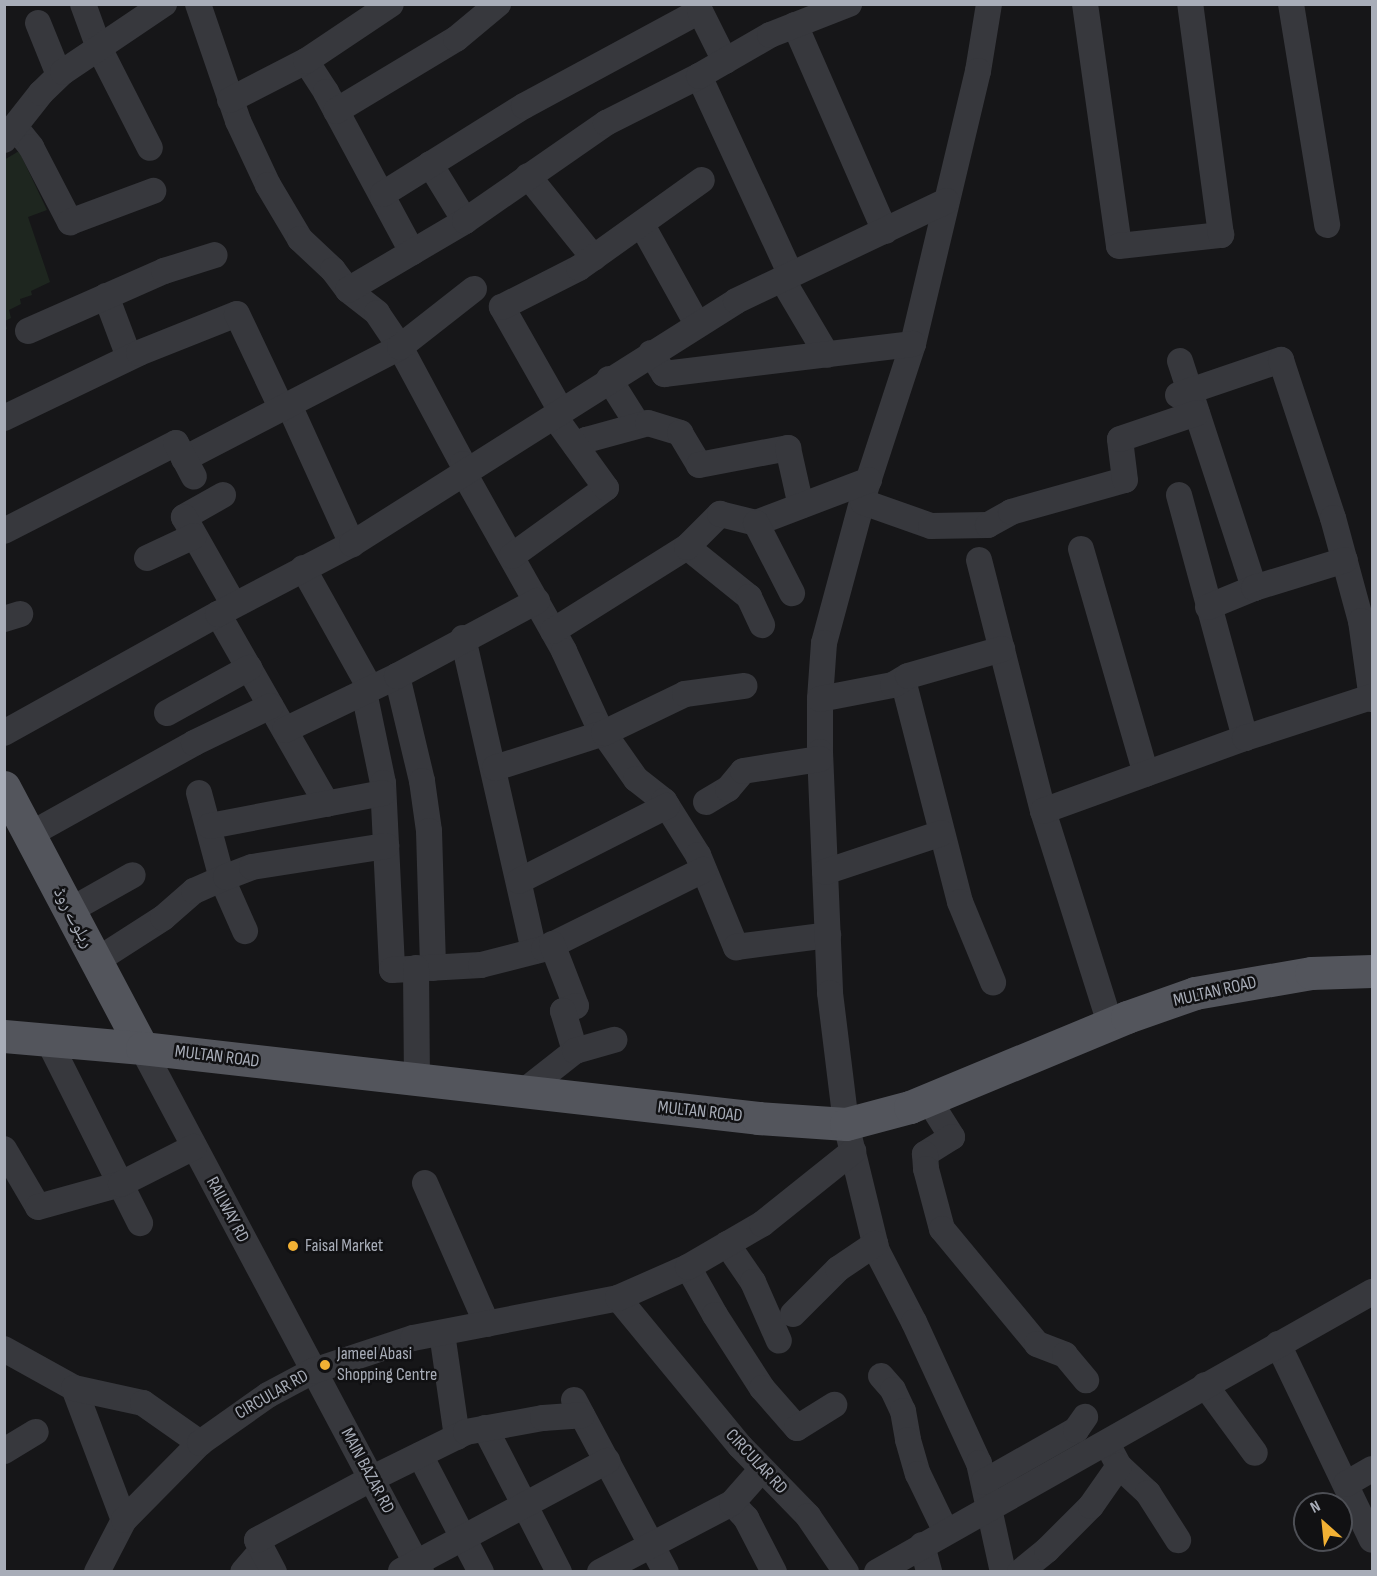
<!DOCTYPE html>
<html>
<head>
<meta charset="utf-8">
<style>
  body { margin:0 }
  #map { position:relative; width:1377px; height:1576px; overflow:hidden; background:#161618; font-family:"Sofia Sans Condensed","Noto Naskh Arabic",sans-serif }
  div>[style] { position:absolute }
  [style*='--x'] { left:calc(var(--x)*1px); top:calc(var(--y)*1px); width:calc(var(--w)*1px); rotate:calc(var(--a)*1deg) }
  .green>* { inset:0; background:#1e261f }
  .minor>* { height:26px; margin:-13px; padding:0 13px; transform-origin:13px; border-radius:13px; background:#37383d }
  .major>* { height:33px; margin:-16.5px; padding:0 16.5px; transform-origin:16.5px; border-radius:16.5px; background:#53555c }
  .dots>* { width:16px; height:16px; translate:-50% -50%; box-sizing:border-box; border:3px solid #111113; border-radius:50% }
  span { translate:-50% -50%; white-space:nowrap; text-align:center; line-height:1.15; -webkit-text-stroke:5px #111113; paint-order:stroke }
  .street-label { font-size:18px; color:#a8adb8 }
  .poi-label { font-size:18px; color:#a8adb8 }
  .left { translate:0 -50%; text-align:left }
  .frame { position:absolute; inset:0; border:6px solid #a8adb8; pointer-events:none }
  .north { position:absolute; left:1293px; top:1492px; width:60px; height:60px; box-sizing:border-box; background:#111113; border:2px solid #4d4f55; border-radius:50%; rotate:333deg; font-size:16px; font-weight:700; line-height:24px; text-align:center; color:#a8adb8 }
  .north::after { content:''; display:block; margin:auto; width:21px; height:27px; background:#f2b134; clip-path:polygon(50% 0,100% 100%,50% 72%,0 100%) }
</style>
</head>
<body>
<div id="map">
  <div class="green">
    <div style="clip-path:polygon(19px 151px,47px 210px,28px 217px,50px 282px,31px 291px,32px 295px,20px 299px,21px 304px,9px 310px,11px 318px,5px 321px,7px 329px,5px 330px,4px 160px)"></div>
  </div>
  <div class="minor">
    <div style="--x:83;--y:4;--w:47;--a:70"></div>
    <div style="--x:99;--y:48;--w:112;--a:63"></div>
    <div style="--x:198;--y:4;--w:124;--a:71.1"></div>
    <div style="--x:238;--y:121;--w:71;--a:64.9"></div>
    <div style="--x:268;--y:185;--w:63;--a:59.3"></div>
    <div style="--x:300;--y:239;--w:45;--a:43.2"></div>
    <div style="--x:333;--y:270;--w:25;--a:53"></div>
    <div style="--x:348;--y:290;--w:37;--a:38"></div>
    <div style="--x:377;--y:313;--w:41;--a:55.9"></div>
    <div style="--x:400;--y:347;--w:133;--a:61.7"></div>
    <div style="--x:463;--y:464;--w:11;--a:80"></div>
    <div style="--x:465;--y:475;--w:202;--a:60.6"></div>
    <div style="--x:564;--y:651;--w:81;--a:65.3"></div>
    <div style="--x:598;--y:725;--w:66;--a:54.9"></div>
    <div style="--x:636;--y:779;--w:36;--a:38"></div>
    <div style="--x:664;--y:801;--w:64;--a:57.8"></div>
    <div style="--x:698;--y:855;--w:100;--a:67.6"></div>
    <div style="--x:736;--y:947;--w:93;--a:-7.4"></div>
    <div style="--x:989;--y:4;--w:68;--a:99.3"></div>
    <div style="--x:978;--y:71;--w:281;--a:103.4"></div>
    <div style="--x:913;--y:344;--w:155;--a:108.1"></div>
    <div style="--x:865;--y:491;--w:157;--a:105.1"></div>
    <div style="--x:824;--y:643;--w:56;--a:94.1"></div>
    <div style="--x:820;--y:699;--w:53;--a:90"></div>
    <div style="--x:820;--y:752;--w:241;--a:87.6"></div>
    <div style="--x:830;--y:993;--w:132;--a:83"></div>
    <div style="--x:846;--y:1124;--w:131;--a:76.3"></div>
    <div style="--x:877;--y:1251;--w:80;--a:62.5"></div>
    <div style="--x:914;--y:1322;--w:155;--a:65.3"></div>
    <div style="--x:979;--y:1463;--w:112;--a:77.6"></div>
    <div style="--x:1085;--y:4;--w:244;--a:82"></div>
    <div style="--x:1119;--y:246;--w:103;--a:-6.2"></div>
    <div style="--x:1221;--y:235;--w:233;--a:-97.6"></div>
    <div style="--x:1291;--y:4;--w:224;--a:80.7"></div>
    <div style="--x:38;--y:23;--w:56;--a:68"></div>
    <div style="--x:795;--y:25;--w:225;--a:66.4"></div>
    <div style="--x:306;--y:61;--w:37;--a:57"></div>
    <div style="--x:326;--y:92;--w:182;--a:61.7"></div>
    <div style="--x:699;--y:76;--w:219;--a:65.2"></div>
    <div style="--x:230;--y:100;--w:85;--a:-27.2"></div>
    <div style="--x:306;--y:61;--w:102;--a:-33.8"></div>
    <div style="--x:336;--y:111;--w:140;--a:-31"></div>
    <div style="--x:456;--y:39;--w:55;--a:-39.8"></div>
    <div style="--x:15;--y:127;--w:26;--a:51"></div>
    <div style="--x:31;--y:147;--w:85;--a:62.5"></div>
    <div style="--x:70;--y:222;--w:89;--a:-20.5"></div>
    <div style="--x:4;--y:140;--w:60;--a:-51.8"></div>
    <div style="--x:41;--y:93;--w:30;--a:-44"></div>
    <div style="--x:63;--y:72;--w:122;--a:-34"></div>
    <div style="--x:430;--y:164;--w:67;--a:58.4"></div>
    <div style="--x:528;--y:176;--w:105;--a:51.2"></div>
    <div style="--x:383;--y:194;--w:166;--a:-32"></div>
    <div style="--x:524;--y:106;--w:200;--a:-28.4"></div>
    <div style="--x:700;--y:11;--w:56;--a:63.4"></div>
    <div style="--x:642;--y:225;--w:113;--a:60.9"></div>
    <div style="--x:782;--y:279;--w:88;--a:59.4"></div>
    <div style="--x:348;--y:290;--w:136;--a:-30.5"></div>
    <div style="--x:465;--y:221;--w:172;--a:-34.8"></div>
    <div style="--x:606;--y:123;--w:104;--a:-26.8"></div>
    <div style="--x:699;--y:76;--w:82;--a:-30"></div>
    <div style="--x:770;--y:35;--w:85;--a:-21.4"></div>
    <div style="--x:106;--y:296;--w:65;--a:69.3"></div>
    <div style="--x:28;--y:331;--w:149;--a:-23.8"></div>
    <div style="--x:164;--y:271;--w:53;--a:-17.4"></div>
    <div style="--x:651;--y:353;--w:25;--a:58"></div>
    <div style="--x:664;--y:374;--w:251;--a:-6.9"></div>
    <div style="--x:1180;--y:361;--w:239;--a:71.9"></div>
    <div style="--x:609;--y:379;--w:54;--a:57.8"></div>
    <div style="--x:1178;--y:395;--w:109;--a:-18.8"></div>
    <div style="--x:1281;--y:360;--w:166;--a:71.8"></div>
    <div style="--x:1333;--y:518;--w:107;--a:74.8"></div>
    <div style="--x:1361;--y:621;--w:79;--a:82"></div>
    <div style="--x:289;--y:405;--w:153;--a:65.6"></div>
    <div style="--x:561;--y:411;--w:120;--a:-119.6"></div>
    <div style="--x:502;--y:307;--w:86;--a:-26.9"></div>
    <div style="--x:579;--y:268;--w:151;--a:-35.6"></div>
    <div style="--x:4;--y:418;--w:150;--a:-25.7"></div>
    <div style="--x:139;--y:353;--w:105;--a:-21.7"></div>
    <div style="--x:237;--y:314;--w:105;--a:64.7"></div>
    <div style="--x:576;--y:446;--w:12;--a:-31"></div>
    <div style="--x:586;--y:440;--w:64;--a:-15.3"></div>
    <div style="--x:648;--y:423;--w:34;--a:17"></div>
    <div style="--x:680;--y:433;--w:37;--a:59"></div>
    <div style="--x:699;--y:465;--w:91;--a:-10.8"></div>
    <div style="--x:788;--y:448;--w:59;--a:77.4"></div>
    <div style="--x:184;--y:459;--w:243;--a:-27.4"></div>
    <div style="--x:400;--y:347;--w:94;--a:-38.1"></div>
    <div style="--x:223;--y:495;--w:45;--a:150.6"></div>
    <div style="--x:184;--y:517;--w:101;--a:60.4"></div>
    <div style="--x:1179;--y:495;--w:252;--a:74.8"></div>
    <div style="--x:863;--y:502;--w:72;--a:19.4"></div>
    <div style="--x:931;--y:526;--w:57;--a:-1"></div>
    <div style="--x:988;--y:525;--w:26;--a:-29"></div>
    <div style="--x:1011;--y:512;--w:118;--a:-15.7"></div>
    <div style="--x:1125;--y:480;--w:41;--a:-97"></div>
    <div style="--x:1120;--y:439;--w:81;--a:-18.7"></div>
    <div style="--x:756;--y:523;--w:121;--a:-20.8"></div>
    <div style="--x:4;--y:531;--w:193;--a:-27.1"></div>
    <div style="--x:176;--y:443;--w:38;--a:62"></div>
    <div style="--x:687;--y:547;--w:80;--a:38.9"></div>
    <div style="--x:749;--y:597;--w:31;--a:65"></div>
    <div style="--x:1081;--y:549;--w:234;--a:73.9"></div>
    <div style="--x:512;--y:556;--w:116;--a:-35.9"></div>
    <div style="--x:606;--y:488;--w:89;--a:-125.8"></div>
    <div style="--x:147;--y:558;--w:52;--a:-25.1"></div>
    <div style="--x:979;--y:560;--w:259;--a:75.7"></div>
    <div style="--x:1043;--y:811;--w:223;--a:72.5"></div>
    <div style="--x:303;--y:568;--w:137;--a:60.8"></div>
    <div style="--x:1208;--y:607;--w:50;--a:-22.4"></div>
    <div style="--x:1254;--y:588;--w:95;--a:-17.1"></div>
    <div style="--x:218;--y:614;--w:219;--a:60.2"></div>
    <div style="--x:4;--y:619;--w:17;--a:-17"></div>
    <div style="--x:553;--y:631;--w:158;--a:-32.1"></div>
    <div style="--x:687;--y:547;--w:47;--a:-45"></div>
    <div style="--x:720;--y:514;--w:37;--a:14"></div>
    <div style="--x:756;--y:523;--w:79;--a:62.8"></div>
    <div style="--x:463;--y:638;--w:321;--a:77.2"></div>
    <div style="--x:397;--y:676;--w:108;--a:76.6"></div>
    <div style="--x:422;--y:781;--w:50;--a:82"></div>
    <div style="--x:429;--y:831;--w:137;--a:88.3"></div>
    <div style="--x:903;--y:680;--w:229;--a:75.6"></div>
    <div style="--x:960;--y:902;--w:87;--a:67.6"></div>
    <div style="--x:364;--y:692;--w:93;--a:78.2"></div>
    <div style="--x:383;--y:783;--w:187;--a:87.2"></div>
    <div style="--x:392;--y:970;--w:89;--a:-3.2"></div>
    <div style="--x:481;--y:965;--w:65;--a:-14.3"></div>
    <div style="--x:544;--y:949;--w:178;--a:-26.4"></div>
    <div style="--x:820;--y:699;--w:74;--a:-10.9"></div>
    <div style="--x:893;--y:685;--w:17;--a:-31"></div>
    <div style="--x:908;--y:676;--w:98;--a:-16"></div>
    <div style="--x:167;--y:713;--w:94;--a:-28.8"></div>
    <div style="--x:285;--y:730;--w:124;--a:-25.7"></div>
    <div style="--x:397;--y:676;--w:159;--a:-28.2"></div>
    <div style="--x:4;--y:733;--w:245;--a:-29.1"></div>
    <div style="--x:218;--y:614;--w:151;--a:-27.6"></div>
    <div style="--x:352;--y:544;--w:454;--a:-32.3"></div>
    <div style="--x:736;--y:301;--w:233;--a:-25.4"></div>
    <div style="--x:495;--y:768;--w:114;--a:-17.8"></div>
    <div style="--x:604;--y:733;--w:90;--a:-25.7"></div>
    <div style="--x:685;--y:694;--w:60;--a:-7.7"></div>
    <div style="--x:199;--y:793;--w:89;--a:75"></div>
    <div style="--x:222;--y:879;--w:57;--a:66.1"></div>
    <div style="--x:706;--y:802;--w:26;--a:-31"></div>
    <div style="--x:728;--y:789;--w:23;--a:-50"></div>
    <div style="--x:743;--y:771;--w:78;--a:-8.9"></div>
    <div style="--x:1043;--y:811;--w:215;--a:-19.9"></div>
    <div style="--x:1245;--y:738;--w:133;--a:-18"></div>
    <div style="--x:210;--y:826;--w:176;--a:-10.8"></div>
    <div style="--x:29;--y:835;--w:189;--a:-29.1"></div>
    <div style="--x:194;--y:743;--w:85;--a:-25.7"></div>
    <div style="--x:825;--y:872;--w:123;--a:-18.4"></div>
    <div style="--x:519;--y:881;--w:166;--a:-26.9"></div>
    <div style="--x:69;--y:911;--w:73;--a:-29.4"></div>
    <div style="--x:552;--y:944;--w:66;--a:68.8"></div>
    <div style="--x:576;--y:1006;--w:14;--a:159"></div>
    <div style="--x:563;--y:1011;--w:42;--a:73.3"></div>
    <div style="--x:96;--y:961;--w:80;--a:-32.7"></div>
    <div style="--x:163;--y:918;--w:41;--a:-41.1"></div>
    <div style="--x:194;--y:891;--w:35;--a:-24"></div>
    <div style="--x:226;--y:877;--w:28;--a:-21"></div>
    <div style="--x:252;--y:867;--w:136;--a:-8.9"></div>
    <div style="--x:416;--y:968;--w:113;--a:89.5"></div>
    <div style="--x:48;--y:1040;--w:205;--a:63.3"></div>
    <div style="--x:142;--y:1048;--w:594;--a:61.97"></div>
    <div style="--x:523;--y:1092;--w:66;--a:-38.3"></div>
    <div style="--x:575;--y:1051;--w:41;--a:-15.8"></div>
    <div style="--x:928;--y:1099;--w:45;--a:57.7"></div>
    <div style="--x:952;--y:1137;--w:32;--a:148"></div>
    <div style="--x:925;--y:1154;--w:15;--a:86"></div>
    <div style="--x:926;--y:1169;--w:62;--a:75.1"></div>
    <div style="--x:942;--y:1229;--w:149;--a:50.4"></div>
    <div style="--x:1037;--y:1344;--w:30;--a:21"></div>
    <div style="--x:1065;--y:1355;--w:33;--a:50"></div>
    <div style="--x:4;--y:1149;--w:67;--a:59.6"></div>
    <div style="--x:38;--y:1207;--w:86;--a:-15.5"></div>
    <div style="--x:121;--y:1184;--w:82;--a:-26.9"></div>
    <div style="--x:425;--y:1183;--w:154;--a:66.3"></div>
    <div style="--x:727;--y:1244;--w:46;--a:55.6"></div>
    <div style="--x:753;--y:1282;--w:64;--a:66.2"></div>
    <div style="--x:688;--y:1267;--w:55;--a:60.6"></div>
    <div style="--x:715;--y:1315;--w:87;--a:57.2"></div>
    <div style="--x:762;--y:1388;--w:53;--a:48.8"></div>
    <div style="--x:797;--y:1428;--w:44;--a:-31.9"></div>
    <div style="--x:618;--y:1298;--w:192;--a:50.5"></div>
    <div style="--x:740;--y:1446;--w:98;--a:45.8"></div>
    <div style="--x:808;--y:1516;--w:68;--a:55.8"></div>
    <div style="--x:793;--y:1314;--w:64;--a:-45"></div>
    <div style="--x:838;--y:1269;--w:45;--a:-34"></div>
    <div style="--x:442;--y:1333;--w:105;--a:81.8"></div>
    <div style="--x:1278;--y:1344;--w:217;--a:64.4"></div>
    <div style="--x:4;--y:1349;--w:80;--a:29.1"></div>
    <div style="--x:74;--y:1388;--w:141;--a:69.3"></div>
    <div style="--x:881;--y:1376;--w:18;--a:49"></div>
    <div style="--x:893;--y:1390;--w:23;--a:65"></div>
    <div style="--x:903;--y:1411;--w:29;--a:80"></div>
    <div style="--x:908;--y:1440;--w:35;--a:74"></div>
    <div style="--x:918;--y:1474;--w:64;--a:64.2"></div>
    <div style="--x:1205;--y:1385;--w:84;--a:53.7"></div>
    <div style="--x:74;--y:1388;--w:71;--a:12.3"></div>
    <div style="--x:143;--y:1403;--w:70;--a:35.1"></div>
    <div style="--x:574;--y:1400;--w:195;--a:61.9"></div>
    <div style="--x:485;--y:1428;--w:162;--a:62.8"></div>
    <div style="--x:4;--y:1451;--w:37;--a:-31"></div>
    <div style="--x:1112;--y:1453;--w:15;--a:62"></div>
    <div style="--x:1119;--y:1466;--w:40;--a:43"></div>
    <div style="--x:1148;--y:1493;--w:56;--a:57.4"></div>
    <div style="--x:420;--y:1455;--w:132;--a:62.5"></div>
    <div style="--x:984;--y:1482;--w:106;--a:-29.5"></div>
    <div style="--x:1076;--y:1430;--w:16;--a:-55"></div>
    <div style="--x:1346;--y:1484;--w:30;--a:-30"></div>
    <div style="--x:732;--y:1503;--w:21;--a:47"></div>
    <div style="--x:746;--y:1518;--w:61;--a:62.6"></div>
    <div style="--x:922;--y:1545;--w:28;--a:75"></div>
    <div style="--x:401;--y:1571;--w:234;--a:-28.1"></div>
    <div style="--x:97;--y:1572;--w:59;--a:-62.6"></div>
    <div style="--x:124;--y:1520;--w:108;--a:-45.4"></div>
    <div style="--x:200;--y:1443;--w:83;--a:-35.2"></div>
    <div style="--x:268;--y:1395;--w:51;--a:-28.1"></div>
    <div style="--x:313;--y:1371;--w:105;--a:-18.3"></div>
    <div style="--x:413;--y:1338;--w:209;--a:-11"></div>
    <div style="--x:618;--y:1298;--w:77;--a:-23.9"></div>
    <div style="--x:688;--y:1267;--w:86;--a:-30.2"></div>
    <div style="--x:762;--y:1224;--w:117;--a:-38.7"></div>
    <div style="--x:243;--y:1572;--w:29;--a:-49"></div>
    <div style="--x:274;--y:1572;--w:36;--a:-118"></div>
    <div style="--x:257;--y:1540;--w:129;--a:-28.2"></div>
    <div style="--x:371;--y:1479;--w:106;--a:-26.3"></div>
    <div style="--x:466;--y:1432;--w:78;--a:-10.3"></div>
    <div style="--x:543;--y:1418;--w:39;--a:-4"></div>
    <div style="--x:600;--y:1572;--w:149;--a:-27.6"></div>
    <div style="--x:732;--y:1503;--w:45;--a:-48.6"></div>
    <div style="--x:877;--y:1572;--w:569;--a:-29.49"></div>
    <div style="--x:1020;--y:1572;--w:35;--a:-39"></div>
    <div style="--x:1047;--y:1550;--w:62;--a:-45"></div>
    <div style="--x:1091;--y:1506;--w:49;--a:-55"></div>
  </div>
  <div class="major">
    <div style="--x:4;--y:787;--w:295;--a:62.1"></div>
    <div style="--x:4;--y:1036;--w:139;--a:5"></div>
    <div style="--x:142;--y:1048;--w:620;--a:6.48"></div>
    <div style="--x:758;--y:1118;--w:88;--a:3.9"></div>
    <div style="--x:846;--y:1124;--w:66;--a:-14.9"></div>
    <div style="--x:910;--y:1107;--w:235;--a:-22.5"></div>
    <div style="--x:1127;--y:1017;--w:72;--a:-19.4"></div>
    <div style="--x:1195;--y:993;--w:118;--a:-9.8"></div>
    <div style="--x:1311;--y:973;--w:61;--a:-1.9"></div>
  </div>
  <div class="dots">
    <div style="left:293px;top:1246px;background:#f2b134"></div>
    <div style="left:325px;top:1365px;background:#f2b134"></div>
  </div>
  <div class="street-label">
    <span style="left:73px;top:918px;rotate:62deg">ریلوے روڈ</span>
    <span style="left:1215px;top:992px;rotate:-13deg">MULTAN ROAD</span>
    <span style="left:217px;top:1057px;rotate:7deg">MULTAN ROAD</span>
    <span style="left:700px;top:1112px;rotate:6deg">MULTAN ROAD</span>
    <span style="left:227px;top:1210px;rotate:62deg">RAILWAY RD</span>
    <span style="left:272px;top:1395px;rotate:-30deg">CIRCULAR RD</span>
    <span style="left:756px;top:1462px;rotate:47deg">CIRCULAR RD</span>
    <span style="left:367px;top:1471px;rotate:62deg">MAIN BAZAR RD</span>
  </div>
  <div class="poi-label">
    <span class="left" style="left:305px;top:1246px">Faisal Market</span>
    <span class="left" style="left:337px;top:1365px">Jameel Abasi<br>Shopping Centre</span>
  </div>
  <div class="frame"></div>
  <div class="north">N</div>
</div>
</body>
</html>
